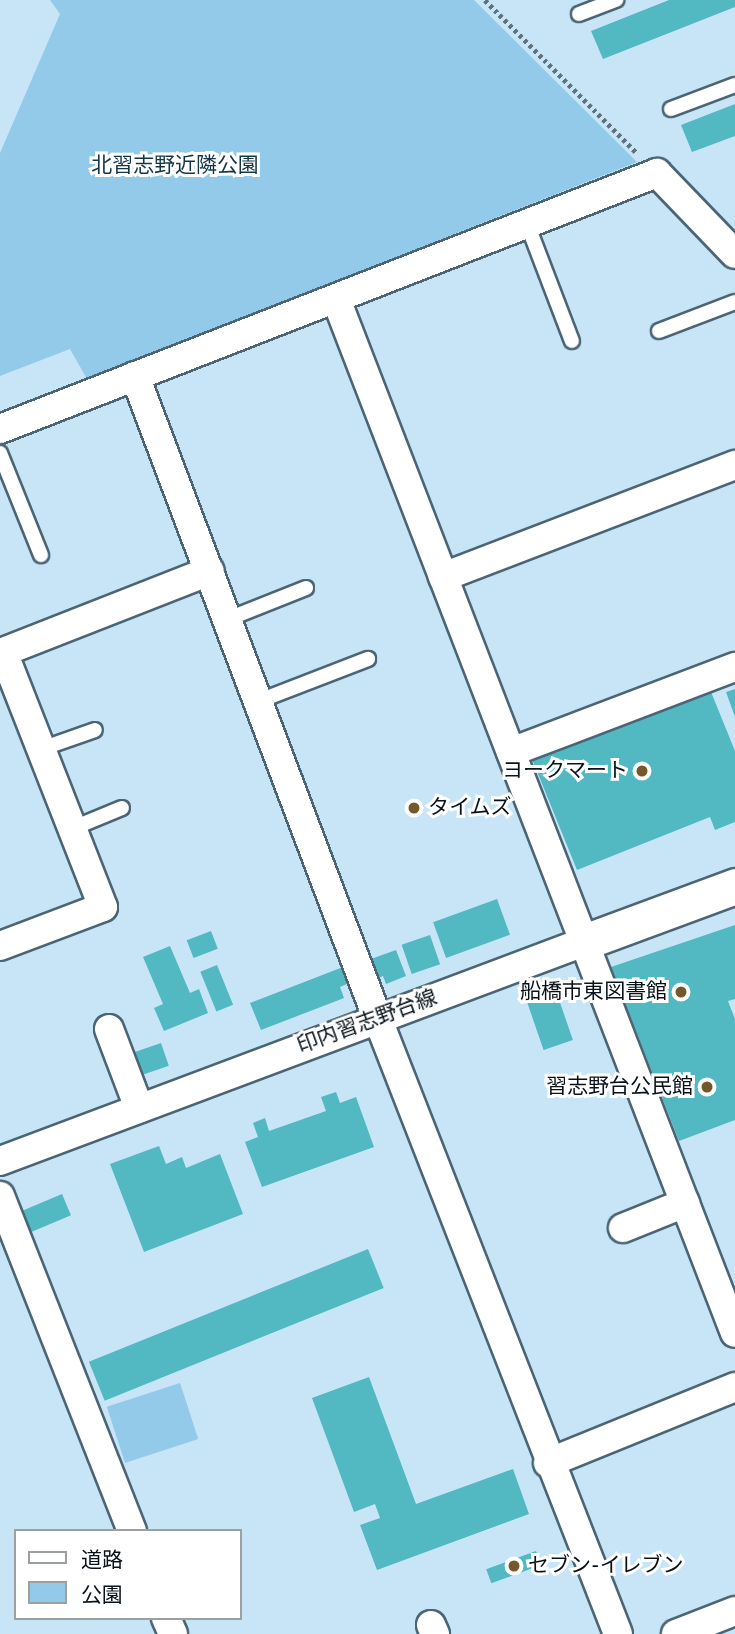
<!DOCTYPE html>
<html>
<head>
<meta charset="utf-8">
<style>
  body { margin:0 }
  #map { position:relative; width:735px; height:1634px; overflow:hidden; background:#c8e5f7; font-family:"Varela Round","Noto Sans JP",sans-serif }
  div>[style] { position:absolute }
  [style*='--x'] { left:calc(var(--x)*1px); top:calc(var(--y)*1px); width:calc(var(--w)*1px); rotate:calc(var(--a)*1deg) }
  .green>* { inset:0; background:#93cae9; transform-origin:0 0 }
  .building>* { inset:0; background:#52b8c2; transform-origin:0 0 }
  .path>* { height:4.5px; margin-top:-2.25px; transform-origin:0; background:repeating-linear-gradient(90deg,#5f727d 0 3.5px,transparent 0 7px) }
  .roads { filter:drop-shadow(2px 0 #4b6575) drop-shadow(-2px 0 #4b6575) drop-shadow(0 2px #4b6575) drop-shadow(0 -2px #4b6575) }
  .service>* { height:14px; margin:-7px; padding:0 7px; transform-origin:7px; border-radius:7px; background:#fff }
  .minor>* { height:28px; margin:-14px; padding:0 14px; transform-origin:14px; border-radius:14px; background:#fff }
  .tertiary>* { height:35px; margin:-17.5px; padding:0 17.5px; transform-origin:17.5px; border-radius:17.5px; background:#fff }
  .dots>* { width:19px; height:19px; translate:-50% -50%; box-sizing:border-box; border:4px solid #fff; border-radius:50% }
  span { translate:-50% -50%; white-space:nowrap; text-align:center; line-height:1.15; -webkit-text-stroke:6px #fff; paint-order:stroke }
  .park-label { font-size:21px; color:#133546 }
  .poi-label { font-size:21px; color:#081218 }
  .right { translate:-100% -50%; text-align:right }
  .left { translate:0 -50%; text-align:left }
  .street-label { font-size:21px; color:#081218 }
  .legend { position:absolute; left:14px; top:1529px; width:228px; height:91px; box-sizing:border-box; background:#fff; border:2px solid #9ca0a3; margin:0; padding:9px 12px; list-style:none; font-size:21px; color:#081218 }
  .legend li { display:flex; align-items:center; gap:14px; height:35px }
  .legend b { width:35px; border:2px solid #9ca0a3 }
</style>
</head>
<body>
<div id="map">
  <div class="green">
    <div style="clip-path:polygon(50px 0,474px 0,637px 162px,87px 379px,70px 349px,0 376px,0 153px,60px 14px)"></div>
    <div style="left:180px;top:1383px;width:59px;height:77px;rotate:72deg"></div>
  </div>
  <div class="building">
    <div style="clip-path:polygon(669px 0,735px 0,735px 7px,603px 59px,591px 31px)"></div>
    <div style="clip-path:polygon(735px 104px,735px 136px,692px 152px,681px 125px)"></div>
    <div style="clip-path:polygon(709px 687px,735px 751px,735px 822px,715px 830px,710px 817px,577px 870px,532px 759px)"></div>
    <div style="clip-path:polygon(735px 689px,735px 717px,726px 692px)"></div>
    <div style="left:497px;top:899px;width:38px;height:68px;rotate:70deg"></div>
    <div style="clip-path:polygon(735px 925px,735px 999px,728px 1001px,735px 1019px,735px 1120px,679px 1141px,611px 967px)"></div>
    <div style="left:211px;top:931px;width:19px;height:26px;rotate:69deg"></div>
    <div style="left:430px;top:935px;width:31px;height:30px;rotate:71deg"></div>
    <div style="clip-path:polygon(170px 946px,190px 993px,199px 989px,208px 1013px,164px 1031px,154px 1008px,163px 1004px,143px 957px)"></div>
    <div style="clip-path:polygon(396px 950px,406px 976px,386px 984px,383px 976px,376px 979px,368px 960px)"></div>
    <div style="left:217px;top:965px;width:43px;height:18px;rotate:68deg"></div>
    <div style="clip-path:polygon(343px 967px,349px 983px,340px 987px,344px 998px,261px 1030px,250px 1003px)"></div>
    <div style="left:555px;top:988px;width:55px;height:31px;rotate:71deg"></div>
    <div style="left:161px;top:1043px;width:24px;height:33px;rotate:71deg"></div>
    <div style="clip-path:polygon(336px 1092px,340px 1103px,356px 1097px,374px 1147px,262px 1187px,245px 1142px,258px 1137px,253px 1123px,265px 1118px,269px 1131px,326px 1111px,321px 1097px)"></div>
    <div style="clip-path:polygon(159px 1146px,166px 1164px,182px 1157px,186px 1168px,220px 1154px,243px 1214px,144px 1252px,110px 1164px)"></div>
    <div style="left:62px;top:1194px;width:23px;height:45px;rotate:67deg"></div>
    <div style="left:368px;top:1249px;width:42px;height:301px;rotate:68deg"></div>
    <div style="clip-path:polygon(369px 1377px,416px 1504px,513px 1469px,529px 1514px,377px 1570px,360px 1525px,380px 1518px,375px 1504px,354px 1512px,312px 1398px)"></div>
    <div style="left:536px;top:1551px;width:15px;height:53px;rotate:70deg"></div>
  </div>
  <div class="path">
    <div style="--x:485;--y:0;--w:216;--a:45.2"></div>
  </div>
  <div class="roads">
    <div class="service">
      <div style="--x:579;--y:14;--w:40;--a:-21"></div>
      <div style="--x:671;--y:109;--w:68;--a:-20.6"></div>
      <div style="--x:528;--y:226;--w:123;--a:69.1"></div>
      <div style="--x:659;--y:331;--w:81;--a:-20.9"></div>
      <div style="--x:0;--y:453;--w:110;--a:68.1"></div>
      <div style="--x:228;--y:619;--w:84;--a:-21.7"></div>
      <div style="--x:259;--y:701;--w:117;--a:-21.1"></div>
      <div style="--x:41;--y:749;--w:57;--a:-19.4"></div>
      <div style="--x:71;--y:829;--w:55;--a:-22.4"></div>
    </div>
    <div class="minor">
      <div style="--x:336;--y:299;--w:1108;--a:68.9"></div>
      <div style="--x:135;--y:376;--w:685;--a:69.32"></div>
      <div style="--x:377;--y:1017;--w:662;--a:68.66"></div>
      <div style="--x:0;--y:429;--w:705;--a:-21.29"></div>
      <div style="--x:657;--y:173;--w:112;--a:46.1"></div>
      <div style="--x:443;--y:577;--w:313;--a:-21"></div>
      <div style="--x:511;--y:752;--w:240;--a:-20.8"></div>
      <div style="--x:0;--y:946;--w:110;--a:-20.7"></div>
      <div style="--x:103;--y:907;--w:274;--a:-111.4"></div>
      <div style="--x:3;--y:652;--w:222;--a:-21.4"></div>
      <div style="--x:109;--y:1029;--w:85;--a:69.2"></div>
      <div style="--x:0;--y:1161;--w:624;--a:-20.56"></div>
      <div style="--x:0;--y:1196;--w:360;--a:68.5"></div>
      <div style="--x:623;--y:1228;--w:67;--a:-22"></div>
      <div style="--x:548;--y:1463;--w:202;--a:-22.1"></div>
      <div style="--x:166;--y:1618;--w:17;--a:66"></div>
      <div style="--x:431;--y:1625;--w:10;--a:66"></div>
      <div style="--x:676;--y:1634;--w:63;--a:-21.3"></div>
    </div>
    <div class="tertiary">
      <div style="--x:584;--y:942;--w:161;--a:-20.3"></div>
    </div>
  </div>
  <div class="dots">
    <div style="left:642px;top:771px;background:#72582a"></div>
    <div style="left:414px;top:808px;background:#72582a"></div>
    <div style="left:681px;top:992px;background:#72582a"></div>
    <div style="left:707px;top:1087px;background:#72582a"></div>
    <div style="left:514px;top:1566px;background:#72582a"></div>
  </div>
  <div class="park-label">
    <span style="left:175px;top:166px">北習志野近隣公園</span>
  </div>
  <div class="poi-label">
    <span class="right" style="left:628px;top:771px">ヨークマート</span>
    <span class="left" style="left:428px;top:808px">タイムズ</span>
    <span class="right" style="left:667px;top:992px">船橋市東図書館</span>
    <span class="right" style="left:693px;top:1087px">習志野台公民館</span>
    <span class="left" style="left:528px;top:1566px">セブン-イレブン</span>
  </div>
  <div class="street-label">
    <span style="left:367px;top:1022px;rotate:-20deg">印内習志野台線</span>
  </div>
  <ul class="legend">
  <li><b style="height:9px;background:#fff"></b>道路</li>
  <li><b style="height:19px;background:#93cae9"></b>公園</li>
  </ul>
</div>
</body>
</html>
